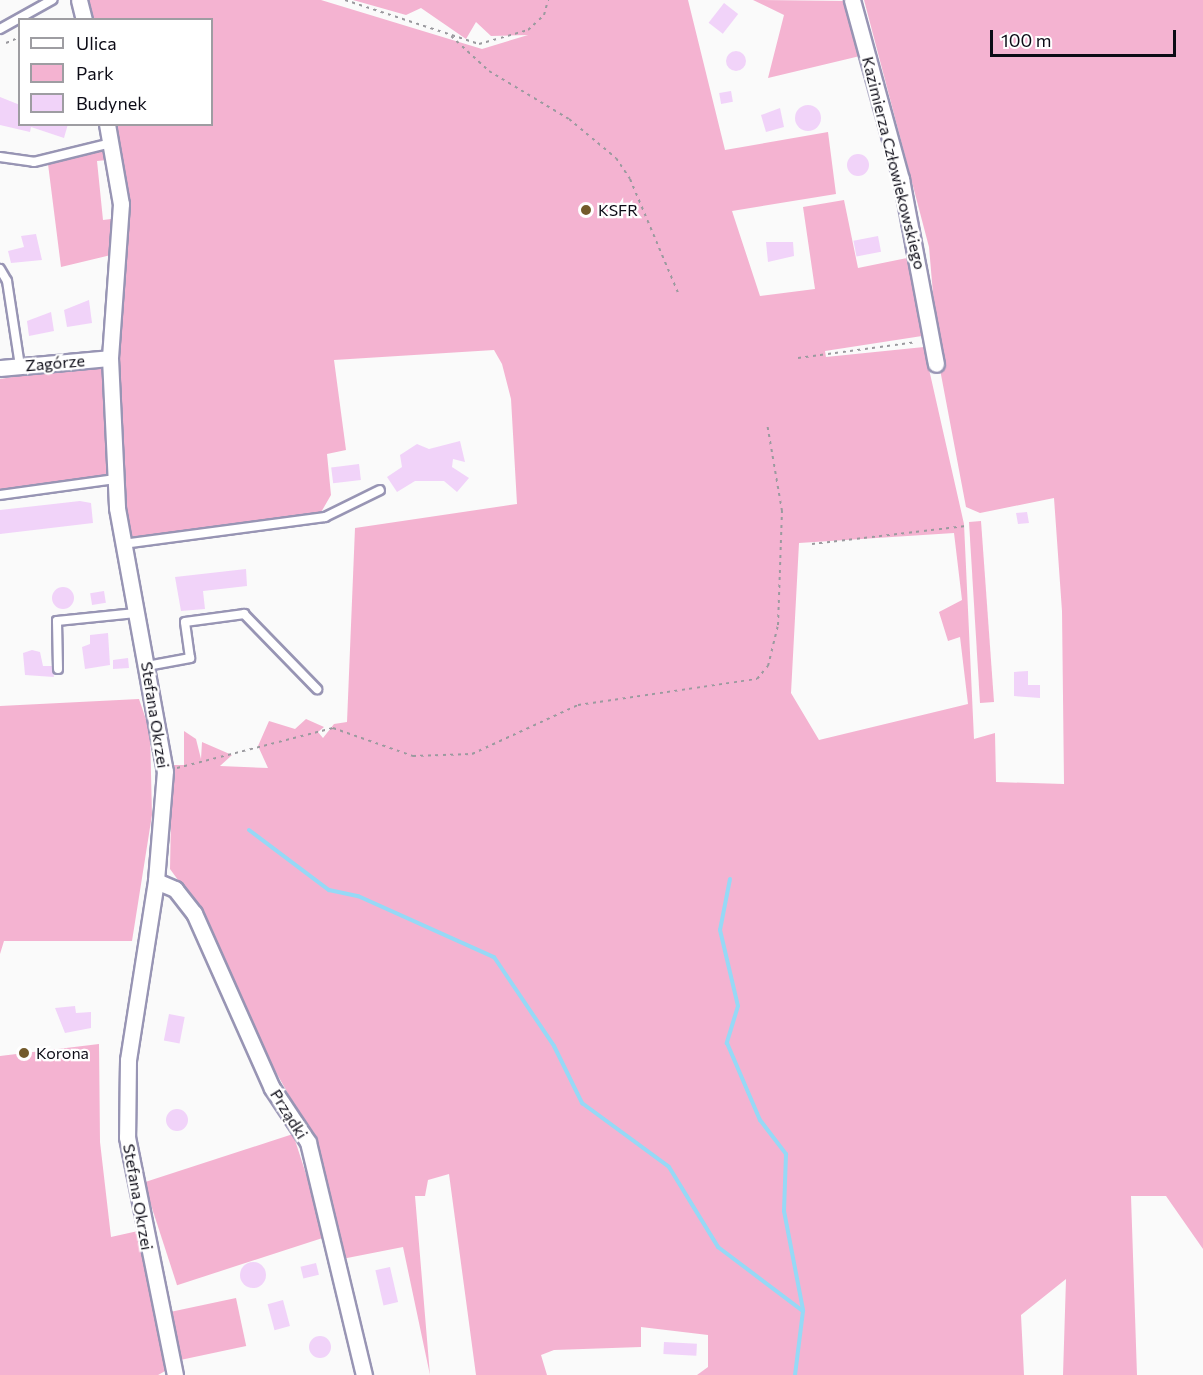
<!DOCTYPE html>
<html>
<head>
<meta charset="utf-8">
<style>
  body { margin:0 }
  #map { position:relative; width:1203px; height:1375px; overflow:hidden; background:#fafafa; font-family:Commissioner,sans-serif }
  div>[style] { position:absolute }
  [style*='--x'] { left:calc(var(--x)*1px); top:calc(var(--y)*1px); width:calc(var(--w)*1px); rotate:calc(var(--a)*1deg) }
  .green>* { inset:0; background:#f4b3d1; transform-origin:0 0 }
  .stream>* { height:4px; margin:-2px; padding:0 2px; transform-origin:2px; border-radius:2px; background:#96d9f6 }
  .building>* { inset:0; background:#f1d3f9; transform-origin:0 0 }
  .round { border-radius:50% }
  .path>* { height:2px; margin-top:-1px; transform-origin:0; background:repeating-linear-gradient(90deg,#9b9a9f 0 3px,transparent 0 7.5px) }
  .roads { filter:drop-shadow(2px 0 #9895b4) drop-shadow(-2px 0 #9895b4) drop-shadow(0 2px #9895b4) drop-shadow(0 -2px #9895b4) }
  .lane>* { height:8px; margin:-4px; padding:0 4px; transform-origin:4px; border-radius:4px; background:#fff }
  .street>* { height:15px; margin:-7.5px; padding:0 7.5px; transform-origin:7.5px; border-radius:7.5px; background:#fff }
  .dots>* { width:16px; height:16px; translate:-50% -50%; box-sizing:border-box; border:3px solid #fff; border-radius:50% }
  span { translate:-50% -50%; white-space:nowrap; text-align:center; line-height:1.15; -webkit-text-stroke:4.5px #fff; paint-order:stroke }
  .street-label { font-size:16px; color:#0c0b16 }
  .poi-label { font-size:16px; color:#0c0b16 }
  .left { translate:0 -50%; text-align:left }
  .legend { position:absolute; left:18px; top:18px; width:195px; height:108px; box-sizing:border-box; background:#fff; border:2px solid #9e9da2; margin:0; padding:8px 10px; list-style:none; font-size:18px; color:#0c0b16 }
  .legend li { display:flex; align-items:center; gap:12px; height:30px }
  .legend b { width:30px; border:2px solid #9e9da2 }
  .scale { position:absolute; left:990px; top:30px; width:186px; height:27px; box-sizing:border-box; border:3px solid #0c0b16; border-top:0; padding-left:8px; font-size:18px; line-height:21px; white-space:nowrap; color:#0c0b16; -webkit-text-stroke:4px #fff; paint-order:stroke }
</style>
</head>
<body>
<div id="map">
  <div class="green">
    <div style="clip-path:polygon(evenodd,79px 0,321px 0,482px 49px,528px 35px,491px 36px,476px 22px,466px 39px,421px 8px,406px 15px,353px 0,688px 0,725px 150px,828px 132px,836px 194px,732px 211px,760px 296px,815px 289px,803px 207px,844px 200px,858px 268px,907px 258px,922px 336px,825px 351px,826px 357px,924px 347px,964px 524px,974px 739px,995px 733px,996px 782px,1064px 784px,1062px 611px,1054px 498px,980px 513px,966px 507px,939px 364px,929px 247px,864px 0,1203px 0,1203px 1249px,1166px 1196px,1131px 1196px,1137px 1375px,1063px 1375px,1066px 1279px,1021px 1315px,1024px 1375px,697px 1375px,708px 1367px,708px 1335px,641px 1327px,641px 1347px,554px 1350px,541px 1355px,547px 1375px,476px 1375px,449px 1174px,428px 1180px,425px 1196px,415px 1196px,430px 1375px,403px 1247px,342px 1259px,318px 1147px,255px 1035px,194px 902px,170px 869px,172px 765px,184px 765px,184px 731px,196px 739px,201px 759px,202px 742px,232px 755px,220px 766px,268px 768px,258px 746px,269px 721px,295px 729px,306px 719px,324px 727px,318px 732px,323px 738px,334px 724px,347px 722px,355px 528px,517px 504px,511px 399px,502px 364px,494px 350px,334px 360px,346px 450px,327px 454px,331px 495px,320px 514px,130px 537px,115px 469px,121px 204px,107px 125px,212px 124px,212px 20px,84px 19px,79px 0,954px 533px,962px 600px,939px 612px,948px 641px,960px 637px,968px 704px,819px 740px,791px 693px,799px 543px,954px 533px)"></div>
    <div style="clip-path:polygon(753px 0,845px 1px,860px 56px,768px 78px,784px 15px)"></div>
    <div style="clip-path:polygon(100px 150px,106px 154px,107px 160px,97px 161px,103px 220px,111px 219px,111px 255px,61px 267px,48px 164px)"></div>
    <div style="clip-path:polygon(106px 362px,111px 476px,0 491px,0 379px)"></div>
    <div style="clip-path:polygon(981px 521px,994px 702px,980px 703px,969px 522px)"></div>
    <div style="clip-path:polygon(139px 699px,150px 731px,152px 815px,132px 941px,4px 941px,0 954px,0 706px)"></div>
    <div style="clip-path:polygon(99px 1044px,100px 1142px,111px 1237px,138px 1231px,167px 1370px,158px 1375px,0 1375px,0 1056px)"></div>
    <div style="left:293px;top:1134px;width:108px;height:157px;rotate:72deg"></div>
    <div style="left:236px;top:1298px;width:49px;height:71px;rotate:78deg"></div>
  </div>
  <div class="stream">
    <div style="--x:249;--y:830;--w:100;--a:36.9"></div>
    <div style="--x:329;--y:890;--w:30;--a:12"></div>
    <div style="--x:358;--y:896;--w:149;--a:24.2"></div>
    <div style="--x:494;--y:957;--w:107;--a:56"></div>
    <div style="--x:554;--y:1046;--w:64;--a:63.8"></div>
    <div style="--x:582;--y:1103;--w:108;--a:36.3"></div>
    <div style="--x:669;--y:1167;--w:94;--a:58.5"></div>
    <div style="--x:718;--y:1247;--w:106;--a:37"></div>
    <div style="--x:803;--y:1311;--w:64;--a:97.1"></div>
    <div style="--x:730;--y:879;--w:52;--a:101.1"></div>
    <div style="--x:720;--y:930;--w:78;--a:76.7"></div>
    <div style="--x:738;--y:1006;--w:39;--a:107"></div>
    <div style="--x:727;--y:1043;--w:84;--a:66.8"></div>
    <div style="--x:760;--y:1120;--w:43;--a:52.6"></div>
    <div style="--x:786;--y:1154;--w:57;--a:92"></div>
    <div style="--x:784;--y:1211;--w:101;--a:79.1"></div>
  </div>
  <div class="building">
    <div style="left:724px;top:3px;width:18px;height:25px;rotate:38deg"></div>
    <div class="round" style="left:726px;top:51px;width:20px;height:20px"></div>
    <div style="left:731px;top:91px;width:11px;height:12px;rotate:80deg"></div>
    <div style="clip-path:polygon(0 97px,20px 105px,20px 124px,68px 124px,64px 138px,31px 127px,30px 132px,0 125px)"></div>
    <div class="round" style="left:795px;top:105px;width:26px;height:26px"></div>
    <div style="clip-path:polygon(780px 108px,784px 127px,766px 132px,761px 115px)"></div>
    <div class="round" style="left:847px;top:154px;width:22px;height:22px"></div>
    <div style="clip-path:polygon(36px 234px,42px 260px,11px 263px,8px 251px,24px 247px,21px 236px)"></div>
    <div style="left:878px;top:236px;width:16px;height:25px;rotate:79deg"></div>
    <div style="clip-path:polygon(766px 242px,793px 242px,794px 256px,768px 262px)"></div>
    <div style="clip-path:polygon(89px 300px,92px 323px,67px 327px,64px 310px)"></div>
    <div style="clip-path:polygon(51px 312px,54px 331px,29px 336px,27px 321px)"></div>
    <div style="clip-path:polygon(460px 441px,465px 462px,453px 459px,452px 467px,469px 478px,457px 492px,444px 481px,415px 481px,397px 492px,387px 477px,402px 467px,400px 455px,417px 444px,429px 449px)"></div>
    <div style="left:359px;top:464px;width:16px;height:28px;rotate:83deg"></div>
    <div style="clip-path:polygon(80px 501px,91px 503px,93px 523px,0 534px,0 510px)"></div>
    <div style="clip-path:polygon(1027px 512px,1029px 523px,1018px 524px,1016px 513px)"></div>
    <div style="clip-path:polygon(246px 569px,247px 586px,203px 591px,205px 609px,181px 611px,175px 577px)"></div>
    <div class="round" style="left:52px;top:587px;width:22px;height:22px"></div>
    <div style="left:104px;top:591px;width:12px;height:14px;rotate:81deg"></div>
    <div style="clip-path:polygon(108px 633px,110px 665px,85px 669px,82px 647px,90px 644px,90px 635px)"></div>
    <div style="clip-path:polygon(32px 650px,40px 652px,43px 666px,52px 666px,54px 677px,25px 675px,23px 653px)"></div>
    <div style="clip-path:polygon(128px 658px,129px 668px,113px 669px,113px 660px)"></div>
    <div style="clip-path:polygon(1028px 671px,1028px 685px,1040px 685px,1040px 698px,1014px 696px,1014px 672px)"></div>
    <div style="clip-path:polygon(75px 1006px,76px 1013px,91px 1012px,91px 1028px,65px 1033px,55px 1008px)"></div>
    <div style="left:169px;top:1014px;width:16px;height:27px;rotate:11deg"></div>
    <div class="round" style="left:166px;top:1109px;width:22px;height:22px"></div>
    <div class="round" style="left:240px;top:1262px;width:26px;height:26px"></div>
    <div style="left:316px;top:1263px;width:12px;height:16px;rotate:76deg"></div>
    <div style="left:390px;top:1267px;width:36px;height:15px;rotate:77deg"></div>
    <div style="left:283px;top:1300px;width:27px;height:16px;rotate:75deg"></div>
    <div class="round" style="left:309px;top:1336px;width:22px;height:22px"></div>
    <div style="left:664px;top:1342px;width:33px;height:12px;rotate:3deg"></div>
  </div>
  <div class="path">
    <div style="--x:345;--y:0;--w:141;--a:18.2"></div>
    <div style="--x:479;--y:44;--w:51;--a:-15.9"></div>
    <div style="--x:528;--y:30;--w:22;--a:-43"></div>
    <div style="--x:544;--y:15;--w:16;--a:-75"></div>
    <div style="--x:451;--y:36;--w:52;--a:42.6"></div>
    <div style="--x:489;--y:71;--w:93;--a:31"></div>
    <div style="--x:569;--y:119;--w:61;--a:39.7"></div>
    <div style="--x:616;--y:158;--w:25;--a:56"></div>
    <div style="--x:630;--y:179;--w:126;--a:67.1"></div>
    <div style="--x:6;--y:43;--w:15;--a:-23"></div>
    <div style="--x:798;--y:358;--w:120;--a:-7.7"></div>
    <div style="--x:812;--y:544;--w:155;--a:-6.7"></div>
    <div style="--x:177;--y:768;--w:161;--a:-14.4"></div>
    <div style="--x:333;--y:728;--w:85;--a:19.3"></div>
    <div style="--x:413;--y:756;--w:59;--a:-1.9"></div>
    <div style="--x:472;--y:754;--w:117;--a:-24.8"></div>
    <div style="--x:578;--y:705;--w:181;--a:-8.3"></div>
    <div style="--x:757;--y:679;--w:17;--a:-50"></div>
    <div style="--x:768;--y:666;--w:42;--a:-76.3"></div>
    <div style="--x:778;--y:625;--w:114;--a:-88"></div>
    <div style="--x:782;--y:511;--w:89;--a:-99.7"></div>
  </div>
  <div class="roads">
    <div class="lane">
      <div style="--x:0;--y:29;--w:60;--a:-29.1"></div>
      <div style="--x:0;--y:157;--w:34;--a:8"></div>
      <div style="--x:34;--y:162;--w:79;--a:-13.9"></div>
      <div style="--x:0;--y:269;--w:14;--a:60"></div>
      <div style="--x:7;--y:281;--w:86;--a:81.3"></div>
      <div style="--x:0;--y:495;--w:116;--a:-7.9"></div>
      <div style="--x:123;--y:544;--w:204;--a:-7.6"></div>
      <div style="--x:325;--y:517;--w:61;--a:-26.1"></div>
      <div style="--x:147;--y:666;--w:44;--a:-10.5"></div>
      <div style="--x:190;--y:658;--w:36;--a:-98"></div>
      <div style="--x:185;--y:622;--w:60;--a:-7.7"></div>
      <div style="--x:244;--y:614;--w:105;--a:45.8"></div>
      <div style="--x:58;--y:669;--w:48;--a:-91.2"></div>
      <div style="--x:57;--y:621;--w:79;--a:-5.8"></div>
    </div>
    <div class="street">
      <div style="--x:79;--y:0;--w:21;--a:76"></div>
      <div style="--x:852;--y:0;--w:186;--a:74.7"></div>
      <div style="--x:901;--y:179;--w:188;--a:79.3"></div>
      <div style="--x:107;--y:124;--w:81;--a:80.1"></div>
      <div style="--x:121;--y:204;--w:154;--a:94.1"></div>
      <div style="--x:110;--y:358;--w:150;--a:87.3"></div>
      <div style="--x:117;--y:508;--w:267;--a:79.7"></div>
      <div style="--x:165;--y:771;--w:110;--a:94.7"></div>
      <div style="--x:156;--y:881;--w:181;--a:98.9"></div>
      <div style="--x:128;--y:1060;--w:77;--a:90.7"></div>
      <div style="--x:127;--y:1137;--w:243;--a:78.6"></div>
      <div style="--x:0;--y:368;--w:110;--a:-5.2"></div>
      <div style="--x:156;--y:881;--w:21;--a:23"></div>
      <div style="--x:175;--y:889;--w:31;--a:52"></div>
      <div style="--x:194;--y:913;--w:192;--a:66"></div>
      <div style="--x:272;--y:1088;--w:65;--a:56.3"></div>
      <div style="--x:308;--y:1142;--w:240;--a:76.5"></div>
    </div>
  </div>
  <div class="dots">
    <div style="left:586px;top:210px;background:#735a2b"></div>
    <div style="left:24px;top:1053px;background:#735a2b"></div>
  </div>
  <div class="street-label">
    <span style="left:894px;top:163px;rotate:76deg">Kazimierza Człowiekowskiego</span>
    <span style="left:55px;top:363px;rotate:-5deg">Zagórze</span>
    <span style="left:155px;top:715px;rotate:81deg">Stefana Okrzei</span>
    <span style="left:289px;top:1114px;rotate:58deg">Prządki</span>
    <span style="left:138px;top:1197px;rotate:80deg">Stefana Okrzei</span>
  </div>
  <div class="poi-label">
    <span class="left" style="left:598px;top:210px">KSFR</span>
    <span class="left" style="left:36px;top:1053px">Korona</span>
  </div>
  <ul class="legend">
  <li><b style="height:8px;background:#fff"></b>Ulica</li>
  <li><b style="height:16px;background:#f4b3d1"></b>Park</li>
  <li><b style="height:16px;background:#f1d3f9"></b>Budynek</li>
  </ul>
  <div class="scale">100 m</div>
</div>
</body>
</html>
